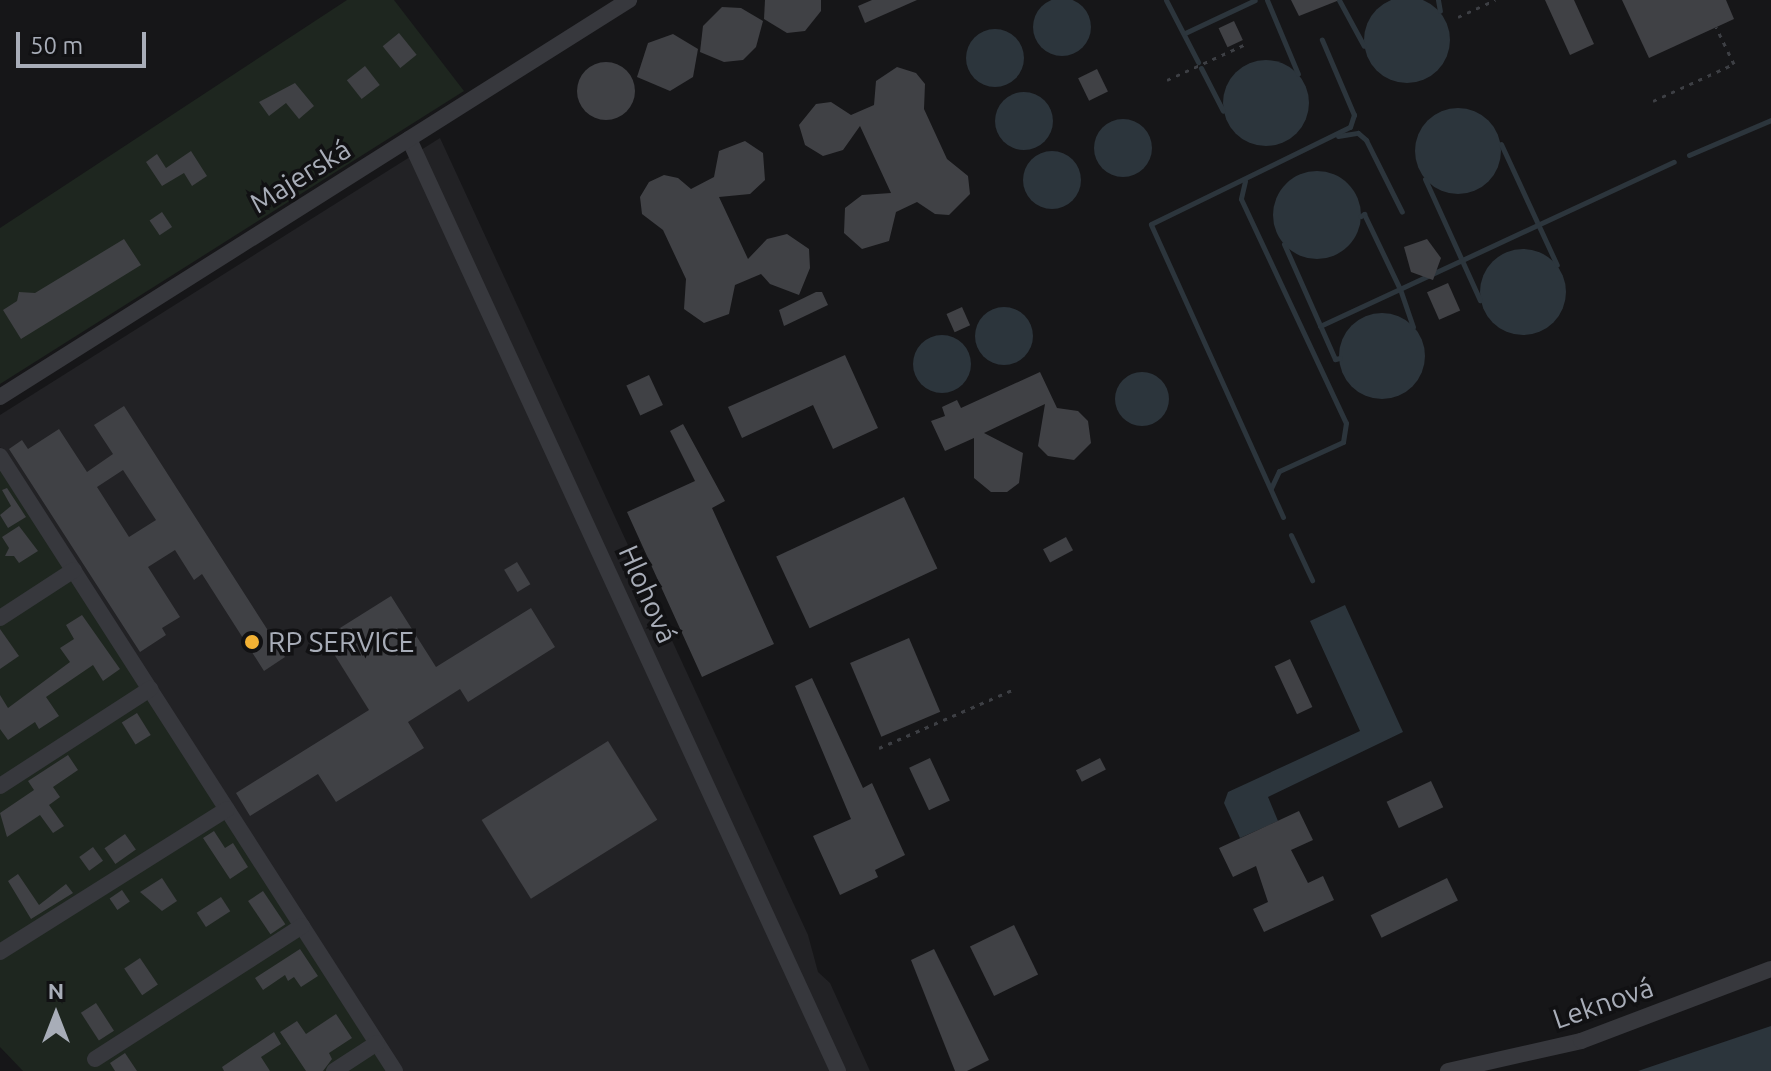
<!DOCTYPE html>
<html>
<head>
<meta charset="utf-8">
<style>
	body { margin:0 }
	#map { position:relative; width:1771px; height:1071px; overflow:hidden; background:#161618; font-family:Ubuntu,sans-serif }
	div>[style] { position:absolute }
	.built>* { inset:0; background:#222225 }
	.green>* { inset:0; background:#1e261f }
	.water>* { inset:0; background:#2c353c }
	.round { border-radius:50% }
	.stream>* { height:5px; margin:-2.5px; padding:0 2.5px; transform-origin:2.5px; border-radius:2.5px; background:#2c353c }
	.building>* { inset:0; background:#404145; transform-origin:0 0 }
	.path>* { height:3px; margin-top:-1.5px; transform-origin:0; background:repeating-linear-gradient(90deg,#3d3f44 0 4px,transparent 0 10px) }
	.street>* { height:16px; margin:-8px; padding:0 8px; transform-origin:8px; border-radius:8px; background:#37383d }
	.dots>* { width:22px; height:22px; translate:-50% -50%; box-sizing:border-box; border:4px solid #111113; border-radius:50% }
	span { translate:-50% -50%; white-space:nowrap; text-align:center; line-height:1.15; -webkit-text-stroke:7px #111113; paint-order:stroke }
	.street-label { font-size:28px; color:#a8adb8 }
	.poi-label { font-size:28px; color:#a8adb8 }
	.left { translate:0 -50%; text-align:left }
	.north { position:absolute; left:16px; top:975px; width:80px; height:80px; -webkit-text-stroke:6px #111113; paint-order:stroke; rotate:0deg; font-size:22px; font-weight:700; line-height:32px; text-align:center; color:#a8adb8 }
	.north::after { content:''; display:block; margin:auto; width:28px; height:36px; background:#a8adb8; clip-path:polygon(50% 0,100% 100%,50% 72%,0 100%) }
	.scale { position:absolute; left:16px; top:32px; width:130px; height:36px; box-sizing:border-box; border:4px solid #a8adb8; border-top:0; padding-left:10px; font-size:24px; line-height:28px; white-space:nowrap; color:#a8adb8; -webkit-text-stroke:6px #111113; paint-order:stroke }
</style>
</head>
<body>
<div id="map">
	<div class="built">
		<i style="clip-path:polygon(440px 138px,808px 935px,818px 972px,830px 983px,870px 1071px,400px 1071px,0 447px,0 415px)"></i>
	</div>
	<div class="green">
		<i style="clip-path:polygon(347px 0,394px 0,464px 91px,0 384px,0 228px)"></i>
		<i style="clip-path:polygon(0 468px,386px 1071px,23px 1071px,0 1047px)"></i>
	</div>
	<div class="water">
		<i class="round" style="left:1364px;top:-3px;width:86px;height:86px"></i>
		<i class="round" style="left:1033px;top:-2px;width:58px;height:58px"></i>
		<i class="round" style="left:966px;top:29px;width:58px;height:58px"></i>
		<i class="round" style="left:1223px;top:60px;width:86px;height:86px"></i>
		<i class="round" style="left:995px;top:92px;width:58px;height:58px"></i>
		<i class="round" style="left:1415px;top:108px;width:86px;height:86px"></i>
		<i class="round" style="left:1094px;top:119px;width:58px;height:58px"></i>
		<i class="round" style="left:1023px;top:151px;width:58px;height:58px"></i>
		<i class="round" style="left:1273px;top:171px;width:88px;height:88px"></i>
		<i class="round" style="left:1480px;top:249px;width:86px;height:86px"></i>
		<i class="round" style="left:975px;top:307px;width:58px;height:58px"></i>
		<i class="round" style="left:1339px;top:313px;width:86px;height:86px"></i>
		<i class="round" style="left:913px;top:335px;width:58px;height:58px"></i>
		<i class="round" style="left:1115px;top:372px;width:54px;height:54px"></i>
		<i style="clip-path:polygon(1345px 605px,1403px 732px,1268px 797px,1278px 821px,1240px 838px,1224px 803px,1228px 792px,1360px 731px,1310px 621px)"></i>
		<i style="clip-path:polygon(1771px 1026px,1771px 1071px,1638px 1071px)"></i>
	</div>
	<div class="stream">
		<i style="left:1166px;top:0;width:70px;rotate:62.7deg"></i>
		<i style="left:1267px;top:0;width:80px;rotate:67.3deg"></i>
		<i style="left:1339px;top:0;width:52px;rotate:61.5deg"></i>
		<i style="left:1438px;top:0;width:11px;rotate:80deg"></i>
		<i style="left:1185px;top:33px;width:77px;rotate:-25.2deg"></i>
		<i style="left:1201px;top:68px;width:48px;rotate:62.9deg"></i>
		<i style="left:1338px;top:136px;width:20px;rotate:-9deg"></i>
		<i style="left:1358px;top:133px;width:11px;rotate:41deg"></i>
		<i style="left:1366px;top:140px;width:80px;rotate:63.4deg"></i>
		<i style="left:1501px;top:144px;width:133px;rotate:65.2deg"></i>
		<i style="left:1689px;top:155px;width:89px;rotate:-23.1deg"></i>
		<i style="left:1425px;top:179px;width:133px;rotate:65.6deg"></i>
		<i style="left:1245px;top:181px;width:18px;rotate:103deg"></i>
		<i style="left:1241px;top:199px;width:247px;rotate:64.9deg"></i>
		<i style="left:1346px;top:423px;width:19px;rotate:99deg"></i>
		<i style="left:1343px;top:442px;width:70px;rotate:155.6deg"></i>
		<i style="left:1279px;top:471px;width:19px;rotate:115deg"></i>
		<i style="left:1361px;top:216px;width:4px;rotate:-34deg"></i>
		<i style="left:1364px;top:214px;width:83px;rotate:64.4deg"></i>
		<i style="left:1400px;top:289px;width:40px;rotate:71.1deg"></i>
		<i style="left:1284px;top:244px;width:126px;rotate:66.1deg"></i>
		<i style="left:1335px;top:359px;width:5px;rotate:-11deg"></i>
		<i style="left:1320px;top:326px;width:390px;rotate:-24.9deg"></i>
		<i style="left:1283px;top:517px;width:321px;rotate:-114.3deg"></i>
		<i style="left:1151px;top:224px;width:221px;rotate:-26deg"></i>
		<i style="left:1350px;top:127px;width:13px;rotate:-72deg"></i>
		<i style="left:1354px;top:115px;width:82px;rotate:-113.1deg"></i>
		<i style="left:1291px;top:535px;width:50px;rotate:65deg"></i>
	</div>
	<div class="building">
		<i style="clip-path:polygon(765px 0,821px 0,821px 11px,805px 31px,787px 33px,764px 19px)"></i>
		<i style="clip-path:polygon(872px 0,917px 0,865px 23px,858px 6px)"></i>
		<i style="clip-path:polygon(1291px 0,1337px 0,1337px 1px,1299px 16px)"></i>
		<i style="clip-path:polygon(1545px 0,1574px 0,1594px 44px,1570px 55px)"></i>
		<i style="clip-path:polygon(1622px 0,1726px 0,1734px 19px,1649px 58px)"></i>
		<i style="clip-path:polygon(722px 7px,741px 8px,763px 21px,756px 47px,743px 60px,724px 62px,700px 52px,703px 26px)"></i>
		<i style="left:1234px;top:21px;width:21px;height:17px;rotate:65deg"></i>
		<i style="left:399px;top:33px;width:28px;height:21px;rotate:51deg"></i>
		<i style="clip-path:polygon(673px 34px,698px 49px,693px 77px,670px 91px,637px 77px,648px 43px)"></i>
		<i class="round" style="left:577px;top:62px;width:58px;height:58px"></i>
		<i style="left:365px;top:66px;width:24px;height:23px;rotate:52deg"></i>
		<i style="clip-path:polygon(897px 67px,916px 73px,925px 84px,924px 109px,947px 159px,968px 176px,970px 194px,949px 215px,935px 214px,917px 202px,896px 212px,889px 241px,862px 249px,844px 233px,845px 208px,862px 195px,891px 193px,860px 126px,843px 150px,823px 156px,805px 145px,799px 125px,816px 104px,831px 102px,851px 115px,874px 105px,876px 81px)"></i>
		<i style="left:1097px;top:69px;width:25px;height:21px;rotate:64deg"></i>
		<i style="clip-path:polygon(295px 83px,314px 106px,299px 119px,286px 103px,269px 116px,259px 102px)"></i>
		<i style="clip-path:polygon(745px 141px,763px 153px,765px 180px,750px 194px,719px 197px,748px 259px,767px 239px,787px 234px,809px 249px,810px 268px,799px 295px,770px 284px,761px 274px,735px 285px,729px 314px,704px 323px,684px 309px,686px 279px,663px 230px,642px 214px,640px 197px,649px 182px,664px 175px,678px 178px,691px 189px,714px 177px,719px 151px)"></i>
		<i style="clip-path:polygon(191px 151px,207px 176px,192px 186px,184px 173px,162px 186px,146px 162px,157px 154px,166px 168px)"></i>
		<i style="left:162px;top:212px;width:18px;height:15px;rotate:56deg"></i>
		<i style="clip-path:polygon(124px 239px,141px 265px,21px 339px,3px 310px,17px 301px,19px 292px,35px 293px)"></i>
		<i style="clip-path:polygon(1427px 239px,1441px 258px,1433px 280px,1411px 272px,1404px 247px)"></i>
		<i style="left:1448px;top:283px;width:30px;height:23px;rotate:66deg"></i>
		<i style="clip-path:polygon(816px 292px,822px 292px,828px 305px,784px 326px,779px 310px)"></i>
		<i style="left:962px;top:307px;width:20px;height:17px;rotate:66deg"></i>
		<i style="clip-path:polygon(845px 355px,878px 428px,833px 449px,813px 405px,742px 438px,728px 407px)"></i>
		<i style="clip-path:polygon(1040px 372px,1057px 408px,1078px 411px,1088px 421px,1091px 443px,1074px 460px,1048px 456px,1038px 446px,1045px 404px,984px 433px,1023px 453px,1019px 483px,1007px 492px,991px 492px,974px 478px,974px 438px,945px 451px,931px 421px,945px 416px,942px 407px,957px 400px,961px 408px)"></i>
		<i style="left:649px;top:375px;width:33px;height:25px;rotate:65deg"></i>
		<i style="clip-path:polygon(evenodd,124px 406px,285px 657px,264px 671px,202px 574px,194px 580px,175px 550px,148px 567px,180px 617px,162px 628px,166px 635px,140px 652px,9px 449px,22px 440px,28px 449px,59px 429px,87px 472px,113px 454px,94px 425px,124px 406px,123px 470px,156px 520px,129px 537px,97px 487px,123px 470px)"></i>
		<i style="clip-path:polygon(683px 424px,725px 501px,712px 508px,774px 644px,702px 677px,627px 512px,695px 481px,670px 431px)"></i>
		<i style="clip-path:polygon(7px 488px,26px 517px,8px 528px,0 515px,11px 506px,2px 490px)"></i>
		<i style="left:904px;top:497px;width:79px;height:141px;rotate:65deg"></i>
		<i style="clip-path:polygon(19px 526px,38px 551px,19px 563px,14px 556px,5px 556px,9px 548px,2px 537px)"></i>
		<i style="left:1066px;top:537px;width:15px;height:26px;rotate:62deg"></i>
		<i style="left:517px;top:562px;width:26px;height:15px;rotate:59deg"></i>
		<i style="clip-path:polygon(391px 596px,436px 667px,531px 608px,555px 647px,468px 702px,460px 689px,408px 722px,424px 748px,336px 802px,318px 774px,250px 816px,236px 793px,369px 710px,324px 638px)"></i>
		<i style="clip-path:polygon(82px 615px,120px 669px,103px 681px,93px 665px,46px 697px,59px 716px,39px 729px,35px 722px,8px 740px,0 729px,0 695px,8px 708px,70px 662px,60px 648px,74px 639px,66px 625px)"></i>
		<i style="clip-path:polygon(0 629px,19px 656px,0 669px)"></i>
		<i style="left:909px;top:638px;width:80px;height:64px;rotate:67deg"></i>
		<i style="left:1290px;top:659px;width:53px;height:17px;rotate:65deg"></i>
		<i style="clip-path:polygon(812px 678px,863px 788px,872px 783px,905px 855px,875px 870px,878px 877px,840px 895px,813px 836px,851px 819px,795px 686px)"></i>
		<i style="left:137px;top:713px;width:26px;height:18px;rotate:58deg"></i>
		<i style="left:608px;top:741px;width:93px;height:149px;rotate:58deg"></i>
		<i style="clip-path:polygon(68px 755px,78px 770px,53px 787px,60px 797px,49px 805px,64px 826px,53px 833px,40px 815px,7px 837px,0 813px,34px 790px,28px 781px)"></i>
		<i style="left:930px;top:758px;width:47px;height:23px;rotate:65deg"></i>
		<i style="left:1100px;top:758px;width:13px;height:27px;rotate:63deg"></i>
		<i style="left:1431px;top:781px;width:29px;height:49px;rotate:65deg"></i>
		<i style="clip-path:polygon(1299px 811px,1313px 840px,1291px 850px,1308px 883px,1323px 876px,1334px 900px,1264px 932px,1253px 909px,1268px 902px,1256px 866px,1233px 877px,1219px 848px)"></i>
		<i style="clip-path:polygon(214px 831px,225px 848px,233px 843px,248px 867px,230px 879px,203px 838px)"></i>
		<i style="left:125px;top:834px;width:19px;height:25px;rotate:55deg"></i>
		<i style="left:93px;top:847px;width:17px;height:17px;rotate:54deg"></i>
		<i style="clip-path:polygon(18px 874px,39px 905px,66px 884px,73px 893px,31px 919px,8px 881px)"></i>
		<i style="clip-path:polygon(162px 878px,177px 901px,162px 911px,140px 892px)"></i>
		<i style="left:1447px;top:878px;width:25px;height:85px;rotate:64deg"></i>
		<i style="left:122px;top:890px;width:14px;height:15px;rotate:56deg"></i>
		<i style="left:263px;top:891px;width:40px;height:18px;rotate:56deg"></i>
		<i style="left:221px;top:897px;width:17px;height:29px;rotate:57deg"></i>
		<i style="left:1014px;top:925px;width:55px;height:49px;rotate:64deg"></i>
		<i style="clip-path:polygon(300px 949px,318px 976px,301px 987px,294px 977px,288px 981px,285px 975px,263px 990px,255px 978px)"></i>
		<i style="clip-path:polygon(934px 949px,989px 1060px,967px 1071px,955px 1071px,911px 960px)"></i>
		<i style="left:140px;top:958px;width:32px;height:19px;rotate:56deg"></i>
		<i style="left:96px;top:1003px;width:33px;height:18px;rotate:57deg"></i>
		<i style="clip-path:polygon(336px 1014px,352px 1038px,329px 1053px,332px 1059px,323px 1071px,306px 1071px,280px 1032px,297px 1021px,306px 1034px)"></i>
		<i style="clip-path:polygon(274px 1032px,281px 1044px,261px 1057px,270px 1071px,224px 1071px,222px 1067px)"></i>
		<i style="clip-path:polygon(125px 1053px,137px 1071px,115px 1071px,110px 1063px)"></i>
	</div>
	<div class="path">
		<i style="left:1458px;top:17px;width:41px;rotate:-24.7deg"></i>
		<i style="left:1167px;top:80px;width:87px;rotate:-24.5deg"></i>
		<i style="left:1653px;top:101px;width:89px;rotate:-24.6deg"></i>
		<i style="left:1734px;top:64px;width:41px;rotate:-115.9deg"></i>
		<i style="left:879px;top:748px;width:148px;rotate:-23.5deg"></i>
	</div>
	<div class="street">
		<i style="left:409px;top:139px;width:1026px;rotate:65.28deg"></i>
		<i style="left:0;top:397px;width:744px;rotate:-32.26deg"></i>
		<i style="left:0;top:456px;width:731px;rotate:57.29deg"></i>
		<i style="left:0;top:618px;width:88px;rotate:-33deg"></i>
		<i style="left:0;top:786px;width:179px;rotate:-32.9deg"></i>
		<i style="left:0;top:952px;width:268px;rotate:-32.2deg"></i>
		<i style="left:95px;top:1059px;width:246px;rotate:-32.7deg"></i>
		<i style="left:334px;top:1071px;width:51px;rotate:-33.1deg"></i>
		<i style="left:1448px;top:1071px;width:136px;rotate:-12.7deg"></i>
		<i style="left:1581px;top:1041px;width:203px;rotate:-20.8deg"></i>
	</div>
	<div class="dots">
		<i style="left:252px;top:642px;background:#f2b134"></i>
	</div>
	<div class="street-label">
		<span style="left:300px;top:176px;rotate:-32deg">Majerská</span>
		<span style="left:648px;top:594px;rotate:66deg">Hlohová</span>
		<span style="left:1603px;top:1003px;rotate:-19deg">Leknová</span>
	</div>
	<div class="poi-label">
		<span class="left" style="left:268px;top:642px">RP SERVICE</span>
	</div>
	<div class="north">N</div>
	<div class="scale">50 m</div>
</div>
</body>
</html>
